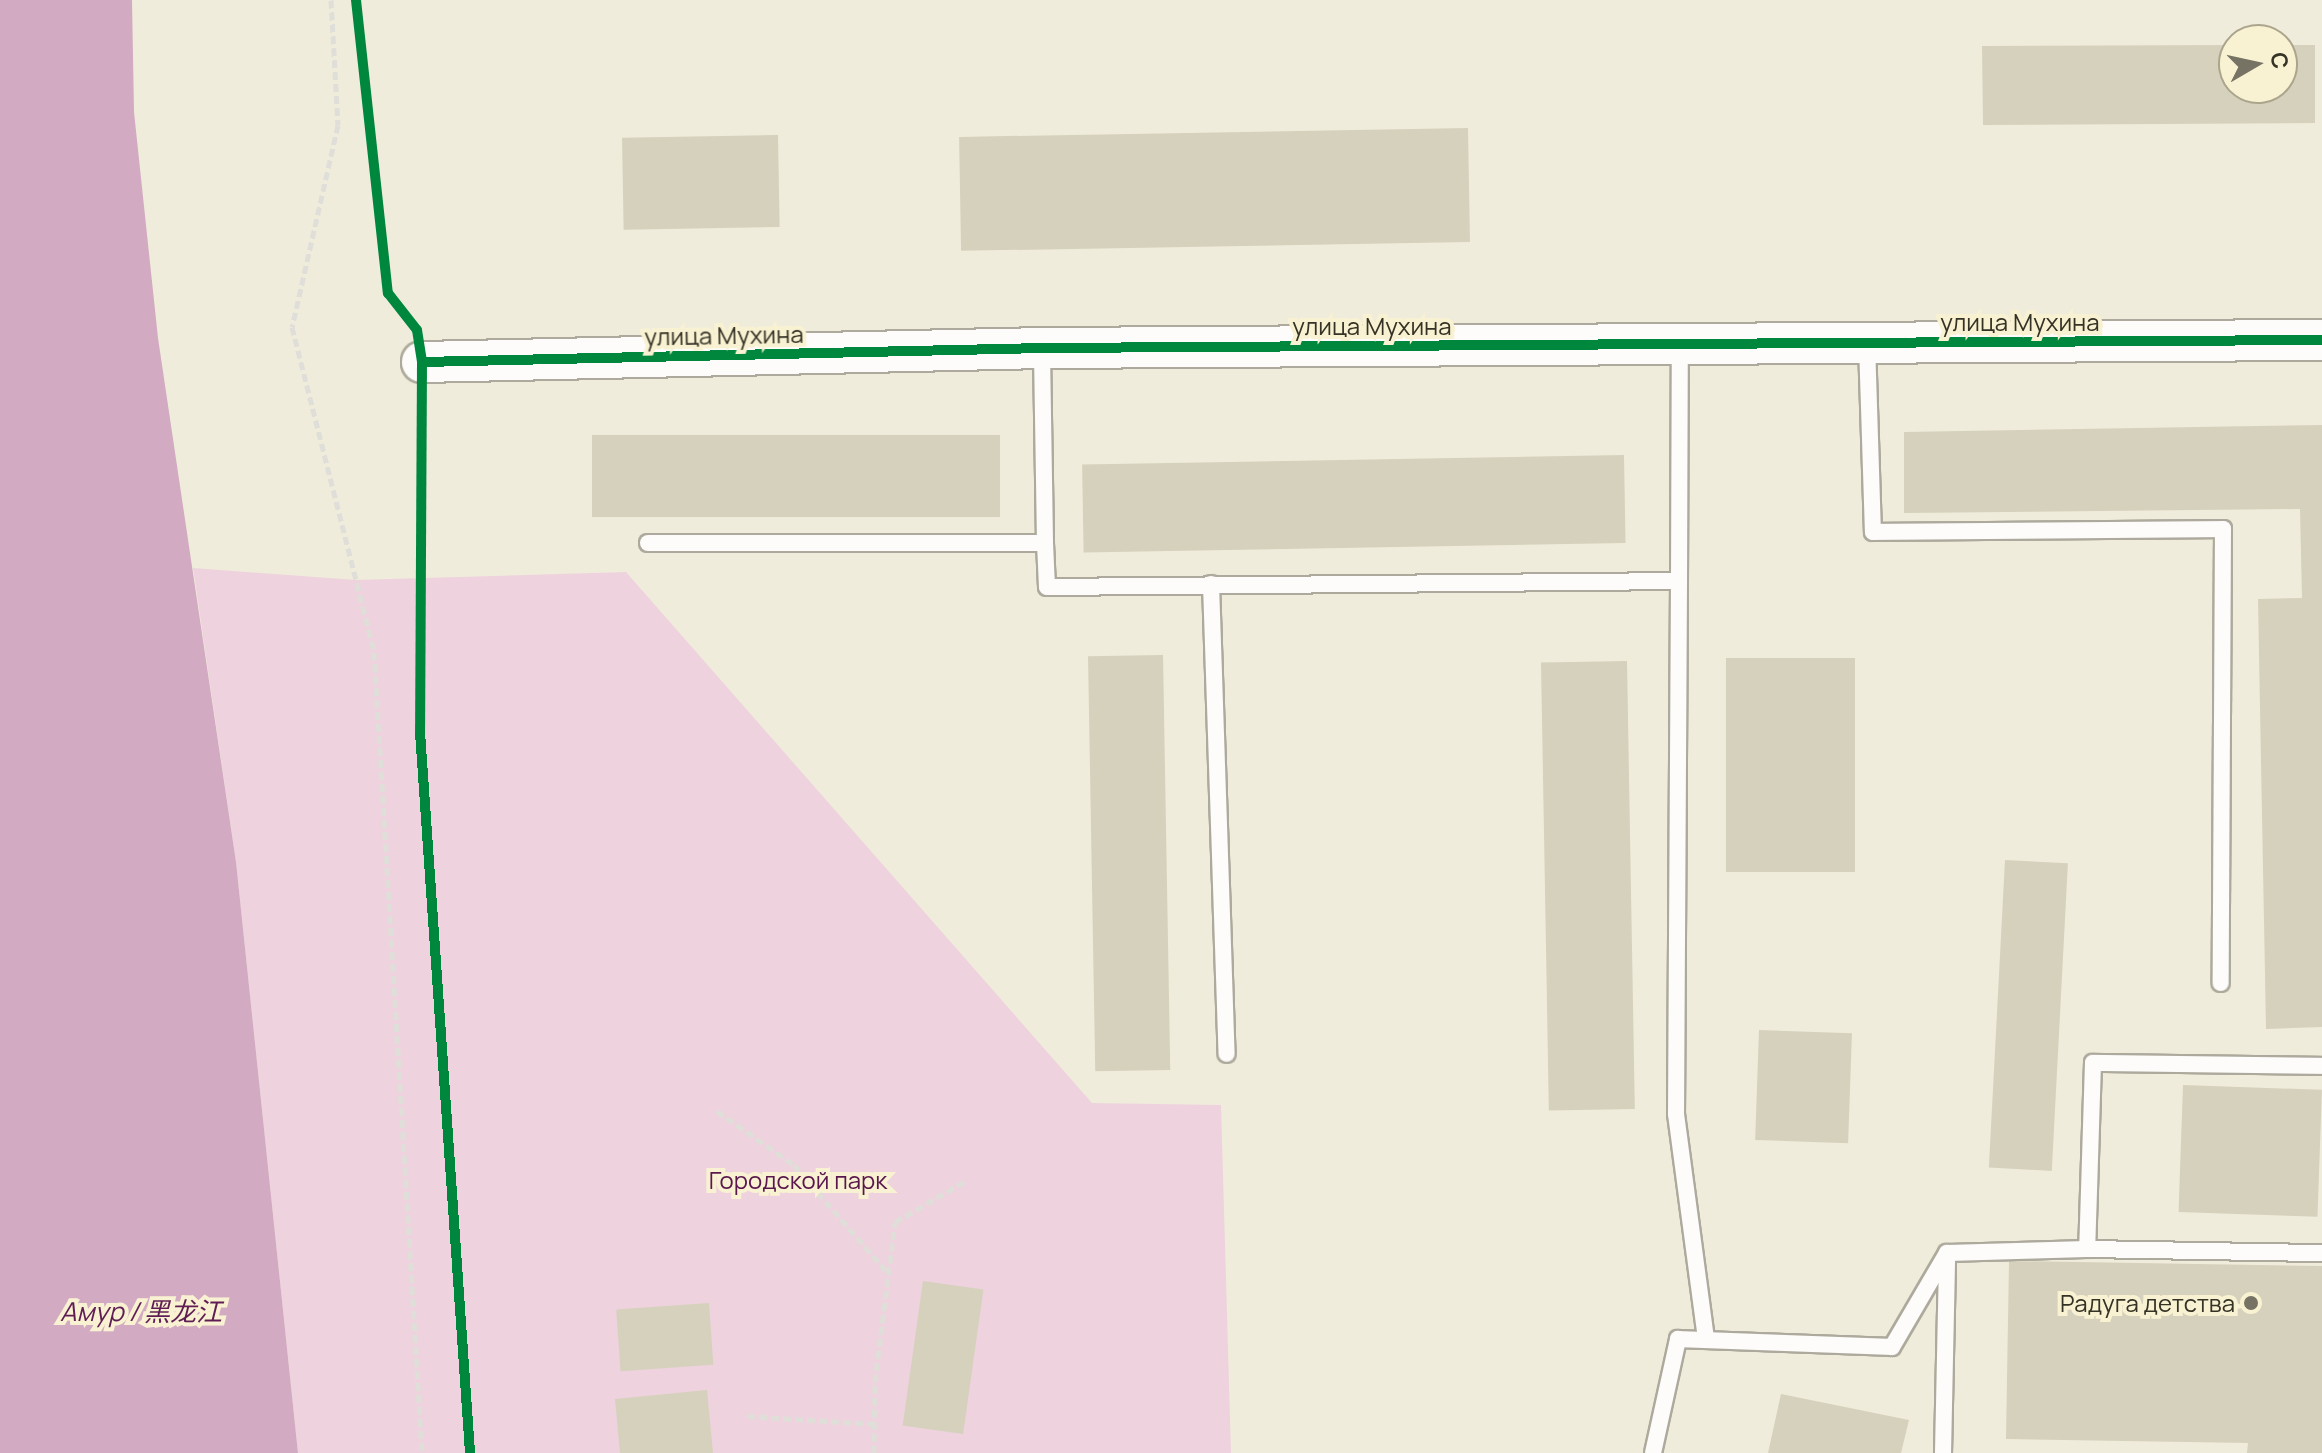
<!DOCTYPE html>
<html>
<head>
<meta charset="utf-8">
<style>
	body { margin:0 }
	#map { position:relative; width:2322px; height:1453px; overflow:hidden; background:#f0ecdb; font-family:Manrope,"Noto Sans SC",sans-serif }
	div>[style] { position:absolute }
	.green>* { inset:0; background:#eed2de }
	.water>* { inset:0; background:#d2aac2 }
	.building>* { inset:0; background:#d6d1bc; transform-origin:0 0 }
	.path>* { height:5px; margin-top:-2.5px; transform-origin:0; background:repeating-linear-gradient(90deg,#dfded8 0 8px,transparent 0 12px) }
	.roads { filter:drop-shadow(2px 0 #adaa9d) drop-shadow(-2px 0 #adaa9d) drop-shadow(0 2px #adaa9d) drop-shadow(0 -2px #adaa9d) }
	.service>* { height:16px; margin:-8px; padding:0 8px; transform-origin:8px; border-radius:8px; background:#fdfcfa }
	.tertiary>* { height:40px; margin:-20px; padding:0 20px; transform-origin:20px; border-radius:20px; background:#fdfcfa }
	.cycleway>* { height:10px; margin:-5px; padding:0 5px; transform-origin:5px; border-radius:5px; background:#00873e }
	.dots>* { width:22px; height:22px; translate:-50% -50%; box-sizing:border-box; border:4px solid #f9f2d2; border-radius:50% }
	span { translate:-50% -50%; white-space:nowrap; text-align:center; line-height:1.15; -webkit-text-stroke:8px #f9f2d2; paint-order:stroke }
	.street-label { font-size:24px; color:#353226 }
	.park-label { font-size:24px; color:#59174e }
	.poi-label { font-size:24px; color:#353226 }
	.right { translate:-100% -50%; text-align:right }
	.water-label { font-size:26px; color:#5f1d54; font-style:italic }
	.north { position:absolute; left:2218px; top:24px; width:80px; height:80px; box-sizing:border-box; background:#f9f2d2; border:2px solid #aba58d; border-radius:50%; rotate:81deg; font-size:22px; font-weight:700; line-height:32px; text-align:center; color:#353226 }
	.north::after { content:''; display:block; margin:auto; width:28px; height:36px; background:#767365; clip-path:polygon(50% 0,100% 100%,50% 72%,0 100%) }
</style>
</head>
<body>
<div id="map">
	<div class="green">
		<i style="clip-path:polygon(193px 568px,356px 580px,626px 572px,1092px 1103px,1221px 1105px,1231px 1453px,298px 1453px,236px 862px)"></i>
	</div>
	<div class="water">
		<i style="clip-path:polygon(0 0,132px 0,134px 112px,158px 338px,236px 862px,298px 1453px,0 1453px)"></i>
	</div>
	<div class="building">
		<i style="clip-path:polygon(2234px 45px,2234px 88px,2282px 88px,2282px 45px,2315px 45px,2315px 123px,1983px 125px,1982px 46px)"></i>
		<i style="left:1468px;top:128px;width:114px;height:509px;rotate:89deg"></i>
		<i style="left:778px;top:135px;width:92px;height:156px;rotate:89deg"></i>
		<i style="clip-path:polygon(2322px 425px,2322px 1027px,2266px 1029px,2258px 599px,2302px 598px,2300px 509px,1904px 513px,1904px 432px)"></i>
		<i style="left:592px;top:435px;width:408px;height:82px"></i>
		<i style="left:1624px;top:455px;width:88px;height:542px;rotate:89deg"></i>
		<i style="left:1163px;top:655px;width:415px;height:75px;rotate:89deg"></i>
		<i style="left:1726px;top:658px;width:129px;height:214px"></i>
		<i style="left:1627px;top:661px;width:448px;height:86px;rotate:89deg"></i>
		<i style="left:2005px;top:860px;width:63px;height:308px;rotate:3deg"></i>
		<i style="left:1759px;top:1030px;width:93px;height:110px;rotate:2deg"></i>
		<i style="left:2183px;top:1085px;width:139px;height:127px;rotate:2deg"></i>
		<i style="clip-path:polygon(2009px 1261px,2322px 1266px,2322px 1453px,2247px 1453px,2248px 1443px,2006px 1439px)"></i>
		<i style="left:923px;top:1281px;width:61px;height:146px;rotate:8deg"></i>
		<i style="left:709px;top:1303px;width:62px;height:93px;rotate:86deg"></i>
		<i style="clip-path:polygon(707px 1390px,713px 1453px,620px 1453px,615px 1399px)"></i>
		<i style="clip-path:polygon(1781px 1394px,1909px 1420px,1901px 1453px,1768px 1453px)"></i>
	</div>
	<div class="path">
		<i style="left:331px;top:0;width:125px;rotate:86.8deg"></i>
		<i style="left:338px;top:125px;width:207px;rotate:102.8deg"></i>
		<i style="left:292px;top:327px;width:335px;rotate:75.8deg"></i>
		<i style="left:374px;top:652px;width:802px;rotate:86.57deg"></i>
		<i style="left:717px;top:1111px;width:94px;rotate:35deg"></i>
		<i style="left:794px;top:1165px;width:143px;rotate:49deg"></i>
		<i style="left:747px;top:1416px;width:127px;rotate:3.6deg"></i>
		<i style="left:874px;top:1453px;width:71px;rotate:-89.2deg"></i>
		<i style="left:875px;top:1382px;width:161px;rotate:-82.9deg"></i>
		<i style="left:895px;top:1222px;width:80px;rotate:-30.1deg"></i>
	</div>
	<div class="roads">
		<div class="service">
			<i style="left:1867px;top:343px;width:189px;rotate:88.2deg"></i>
			<i style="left:1873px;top:532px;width:350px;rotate:-0.5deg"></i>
			<i style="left:2223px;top:529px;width:454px;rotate:90.3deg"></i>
			<i style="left:648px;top:543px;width:397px"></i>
			<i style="left:1045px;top:543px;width:194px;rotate:-90.9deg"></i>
			<i style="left:1045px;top:543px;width:44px;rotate:87.4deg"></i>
			<i style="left:1047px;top:587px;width:632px;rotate:-0.54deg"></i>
			<i style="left:1679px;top:581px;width:237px;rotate:-89.8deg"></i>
			<i style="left:1679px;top:581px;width:533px;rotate:90.32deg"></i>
			<i style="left:1676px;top:1114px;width:228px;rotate:82.4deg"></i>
			<i style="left:1211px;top:584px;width:470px;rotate:88.1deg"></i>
			<i style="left:2322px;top:1066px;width:229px;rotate:-179.2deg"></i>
			<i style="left:2093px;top:1063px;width:186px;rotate:91.8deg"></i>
			<i style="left:2087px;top:1249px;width:235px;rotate:1deg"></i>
			<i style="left:1653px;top:1453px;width:117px;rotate:-77.6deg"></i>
			<i style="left:1678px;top:1339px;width:214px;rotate:2.1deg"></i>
			<i style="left:1892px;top:1347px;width:109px;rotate:-59.7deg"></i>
			<i style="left:1947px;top:1253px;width:140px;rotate:-1.6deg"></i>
			<i style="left:1943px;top:1453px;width:199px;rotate:-88.8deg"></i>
		</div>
		<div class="tertiary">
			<i style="left:422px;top:362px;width:620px;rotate:-1.29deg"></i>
			<i style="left:1042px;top:348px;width:1280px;rotate:-0.36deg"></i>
		</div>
	</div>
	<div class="cycleway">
		<i style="left:356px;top:0;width:295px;rotate:83.8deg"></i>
		<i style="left:388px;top:293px;width:47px;rotate:51.9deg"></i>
		<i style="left:417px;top:330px;width:32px;rotate:81deg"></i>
		<i style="left:422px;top:362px;width:370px;rotate:90.3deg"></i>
		<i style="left:420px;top:732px;width:723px;rotate:86.03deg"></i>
		<i style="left:422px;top:362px;width:620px;rotate:-1.29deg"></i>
		<i style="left:1042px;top:348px;width:1280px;rotate:-0.36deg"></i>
	</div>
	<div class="dots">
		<i style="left:2251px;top:1303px;background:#767365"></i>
	</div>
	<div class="street-label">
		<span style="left:2020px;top:322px">улица Мухина</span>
		<span style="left:1372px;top:326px">улица Мухина</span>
		<span style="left:724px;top:335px;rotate:-1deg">улица Мухина</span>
	</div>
	<div class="park-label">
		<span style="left:798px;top:1180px">Городской парк</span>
	</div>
	<div class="poi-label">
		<span class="right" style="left:2235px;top:1303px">Радуга детства</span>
	</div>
	<div class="water-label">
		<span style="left:141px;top:1312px">Амур / 黑龙江</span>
	</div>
	<div class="north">С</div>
</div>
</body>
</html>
